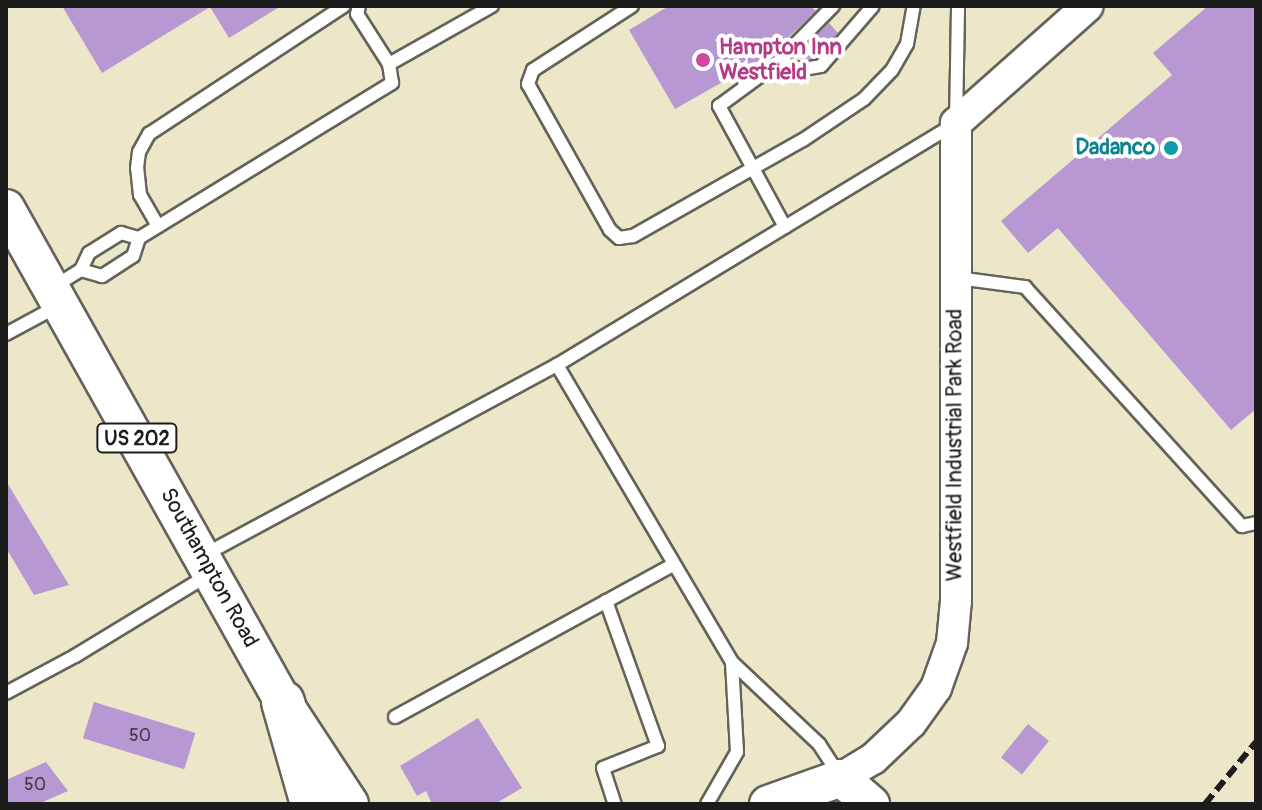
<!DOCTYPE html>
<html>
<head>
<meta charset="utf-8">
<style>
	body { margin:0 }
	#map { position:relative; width:1262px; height:810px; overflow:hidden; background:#ede7ca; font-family:Pangolin,sans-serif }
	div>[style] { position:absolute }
	.building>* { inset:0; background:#b798d3; transform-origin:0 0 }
	.roads { filter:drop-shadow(2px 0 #656359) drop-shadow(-2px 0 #656359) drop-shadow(0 2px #656359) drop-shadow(0 -2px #656359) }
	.service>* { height:12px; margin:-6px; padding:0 6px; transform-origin:6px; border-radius:6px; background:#fff }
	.tertiary>* { height:30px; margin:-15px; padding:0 15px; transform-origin:15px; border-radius:15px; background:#fff }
	.primary>* { height:36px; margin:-18px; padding:0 18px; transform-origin:18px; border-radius:18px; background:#fff }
	.motorway>* { height:42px; margin:-21px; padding:0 21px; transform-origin:21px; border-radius:21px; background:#fff }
	.rail>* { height:6px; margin-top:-3px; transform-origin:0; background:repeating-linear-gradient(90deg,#1c1c1c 0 12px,transparent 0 18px) }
	.dots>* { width:22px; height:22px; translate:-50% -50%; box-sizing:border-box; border:4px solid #fff; border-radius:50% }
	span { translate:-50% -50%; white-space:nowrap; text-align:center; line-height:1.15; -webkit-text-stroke:8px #fff; paint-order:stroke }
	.number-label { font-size:18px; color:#433b4a }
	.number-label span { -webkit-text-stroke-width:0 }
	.shield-label span { padding:2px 6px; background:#fff; border:2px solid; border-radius:6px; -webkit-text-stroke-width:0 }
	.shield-label { font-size:20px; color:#1c1c1c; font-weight:700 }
	.hotel-label { font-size:22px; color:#b23c85; font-weight:700 }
	.left { translate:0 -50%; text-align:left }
	.culture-label { font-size:22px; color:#0d838f; font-weight:700 }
	.right { translate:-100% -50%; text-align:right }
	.street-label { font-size:22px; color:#1c1c1c }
	.frame { position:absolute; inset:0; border:8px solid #1c1c1c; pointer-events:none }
</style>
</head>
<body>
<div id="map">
	<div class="building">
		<i style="clip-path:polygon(62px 6px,281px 6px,229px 38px,210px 7px,102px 73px)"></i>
		<i style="clip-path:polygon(669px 6px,810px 6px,816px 11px,770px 55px,675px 109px,629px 30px)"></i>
		<i style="clip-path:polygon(1208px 6px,1256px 6px,1256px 409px,1231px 430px,1058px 228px,1028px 253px,1001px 221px,1172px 75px,1153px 53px)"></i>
		<i style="clip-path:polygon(829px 23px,838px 33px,816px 58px,804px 60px,798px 54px)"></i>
		<i style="clip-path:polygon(6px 481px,69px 585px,34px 595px,6px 548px)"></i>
		<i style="left:94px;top:702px;width:106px;height:38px;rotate:17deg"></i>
		<i style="clip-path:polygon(478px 718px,522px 788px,495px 804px,432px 804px,426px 791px,417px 796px,400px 766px)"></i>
		<i style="left:1028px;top:724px;width:27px;height:43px;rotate:39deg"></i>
		<i style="clip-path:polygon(46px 762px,68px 791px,38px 804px,6px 804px,6px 780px)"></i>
	</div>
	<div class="roads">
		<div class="service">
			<i style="left:632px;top:6px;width:118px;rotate:147.1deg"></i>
			<i style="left:533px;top:70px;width:15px;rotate:110deg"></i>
			<i style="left:528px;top:84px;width:167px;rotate:60.7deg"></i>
			<i style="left:610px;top:230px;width:12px;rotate:42deg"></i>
			<i style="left:619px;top:238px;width:14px;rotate:-8deg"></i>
			<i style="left:633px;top:236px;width:195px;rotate:-29.5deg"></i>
			<i style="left:803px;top:140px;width:73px;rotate:-33.9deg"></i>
			<i style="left:864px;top:99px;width:40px;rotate:-46deg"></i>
			<i style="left:892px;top:70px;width:30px;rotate:-60deg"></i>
			<i style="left:907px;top:44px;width:39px;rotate:-80deg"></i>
			<i style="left:389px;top:64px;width:118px;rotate:-29.4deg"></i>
			<i style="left:775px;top:65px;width:28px;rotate:8deg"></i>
			<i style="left:803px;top:69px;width:18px;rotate:-9deg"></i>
			<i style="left:821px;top:66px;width:79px;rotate:-49.1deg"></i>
			<i style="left:158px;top:226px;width:36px;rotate:-120deg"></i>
			<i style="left:140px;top:195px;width:27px;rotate:-96deg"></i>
			<i style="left:137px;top:168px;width:16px;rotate:-83deg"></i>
			<i style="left:139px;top:152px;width:21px;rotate:-61deg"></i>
			<i style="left:149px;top:134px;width:233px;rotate:-33.3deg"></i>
			<i style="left:785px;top:227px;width:138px;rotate:-118.6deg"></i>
			<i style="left:719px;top:106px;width:69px;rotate:-36.2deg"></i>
			<i style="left:775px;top:65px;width:83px;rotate:-45.5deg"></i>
			<i style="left:139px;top:238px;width:297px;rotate:-31.5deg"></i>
			<i style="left:392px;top:83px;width:19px;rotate:-99deg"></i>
			<i style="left:389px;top:64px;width:59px;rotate:-122.6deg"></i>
			<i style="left:357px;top:14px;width:8px;rotate:-76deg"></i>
			<i style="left:958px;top:278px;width:68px;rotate:7.7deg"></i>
			<i style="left:1025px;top:287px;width:323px;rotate:47.8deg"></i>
			<i style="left:1242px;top:526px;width:14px;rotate:-12deg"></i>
			<i style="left:55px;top:286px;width:31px;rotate:-32deg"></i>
			<i style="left:81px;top:270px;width:19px;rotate:-65deg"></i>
			<i style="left:89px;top:253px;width:38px;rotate:-32deg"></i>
			<i style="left:121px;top:233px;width:19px;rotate:16deg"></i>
			<i style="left:139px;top:238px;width:19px;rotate:108deg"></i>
			<i style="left:133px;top:256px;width:37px;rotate:147deg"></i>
			<i style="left:102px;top:276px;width:22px;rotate:-164deg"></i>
			<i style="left:6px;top:334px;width:57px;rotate:-28.4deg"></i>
			<i style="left:557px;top:365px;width:345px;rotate:59.5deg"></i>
			<i style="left:732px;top:662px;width:120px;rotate:43.3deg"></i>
			<i style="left:819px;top:744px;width:37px;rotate:57deg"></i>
			<i style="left:204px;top:555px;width:401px;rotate:-28.3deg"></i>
			<i style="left:557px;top:365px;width:467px;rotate:-31.2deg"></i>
			<i style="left:956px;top:123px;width:117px;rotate:-89deg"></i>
			<i style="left:606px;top:601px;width:154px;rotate:70.3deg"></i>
			<i style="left:658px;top:746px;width:59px;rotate:158.2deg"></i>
			<i style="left:603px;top:768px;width:38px;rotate:72deg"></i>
			<i style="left:6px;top:693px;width:78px;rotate:-28.2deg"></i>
			<i style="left:75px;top:656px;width:158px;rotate:-31.3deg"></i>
			<i style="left:395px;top:717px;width:317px;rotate:-28.7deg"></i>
			<i style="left:707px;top:804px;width:60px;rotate:-60deg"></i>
			<i style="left:737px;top:752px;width:90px;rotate:-93.2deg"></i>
		</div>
		<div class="tertiary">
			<i style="left:841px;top:778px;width:37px;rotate:-31deg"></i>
			<i style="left:873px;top:759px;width:52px;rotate:-43.5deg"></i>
			<i style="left:911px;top:723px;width:43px;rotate:-54.5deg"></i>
			<i style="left:936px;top:688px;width:48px;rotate:-70.4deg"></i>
			<i style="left:952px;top:643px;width:42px;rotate:-84.6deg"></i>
			<i style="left:956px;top:601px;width:478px;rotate:-90deg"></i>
			<i style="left:956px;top:123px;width:176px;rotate:-41.6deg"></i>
		</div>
		<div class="primary">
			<i style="left:6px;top:208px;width:566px;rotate:60.72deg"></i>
			<i style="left:283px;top:702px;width:122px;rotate:56.7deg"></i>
			<i style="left:768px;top:804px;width:77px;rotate:-19.6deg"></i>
			<i style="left:841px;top:778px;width:40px;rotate:41deg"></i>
		</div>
		<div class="motorway">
			<i style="left:283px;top:702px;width:106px;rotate:74.1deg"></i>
		</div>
	</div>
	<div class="rail">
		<i style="left:1205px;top:804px;width:80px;rotate:-50.6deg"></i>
	</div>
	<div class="dots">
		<i style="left:703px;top:60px;background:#d1479c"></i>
		<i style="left:1171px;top:148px;background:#0f9aa8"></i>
	</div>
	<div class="number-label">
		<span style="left:140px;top:736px">50</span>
		<span style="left:35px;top:785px">50</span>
	</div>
	<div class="shield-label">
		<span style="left:137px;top:438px">US 202</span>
	</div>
	<div class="hotel-label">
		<span class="left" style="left:719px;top:60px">Hampton Inn<br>Westfield</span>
	</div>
	<div class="culture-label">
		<span class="right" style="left:1155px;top:148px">Dadanco</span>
	</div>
	<div class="street-label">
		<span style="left:955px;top:445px;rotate:-90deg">Westfield Industrial Park Road</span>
		<span style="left:209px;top:568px;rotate:61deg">Southampton Road</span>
	</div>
	<div class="frame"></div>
</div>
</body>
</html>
